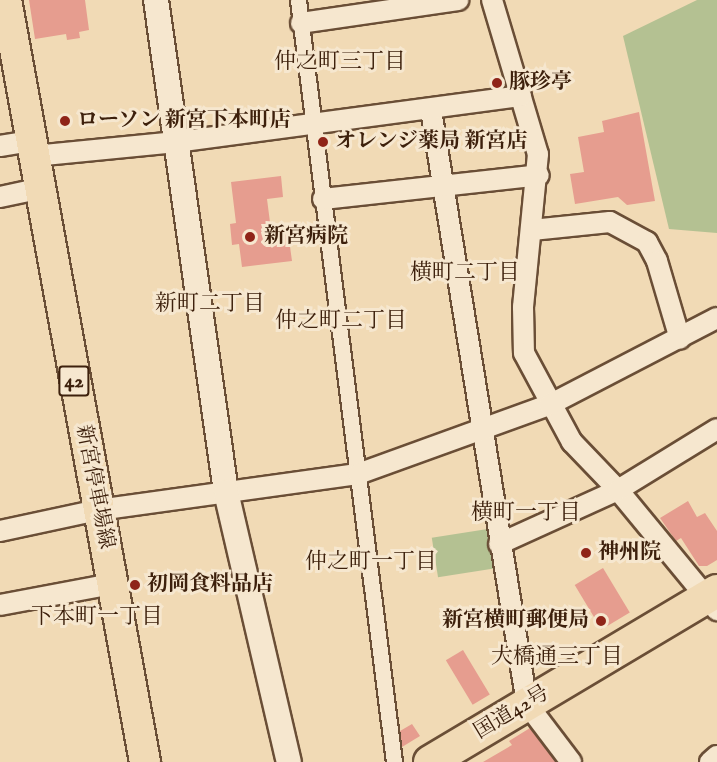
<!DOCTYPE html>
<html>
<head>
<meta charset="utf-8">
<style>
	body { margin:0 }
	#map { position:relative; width:717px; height:762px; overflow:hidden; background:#f1dab5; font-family:"IM FELL English","Noto Serif JP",serif }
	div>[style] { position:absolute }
	.green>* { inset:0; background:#b4c192; transform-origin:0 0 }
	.building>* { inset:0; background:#e69d8f; transform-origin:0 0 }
	.roads { filter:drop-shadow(2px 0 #6a4e36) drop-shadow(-2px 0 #6a4e36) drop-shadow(0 2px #6a4e36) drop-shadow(0 -2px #6a4e36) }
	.pedestrian>* { height:15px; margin:-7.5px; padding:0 7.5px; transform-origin:7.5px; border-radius:7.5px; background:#f6e7cf }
	.minor>* { height:20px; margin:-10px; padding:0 10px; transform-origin:10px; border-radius:10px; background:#f6e7cf }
	.tertiary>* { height:24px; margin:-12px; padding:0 12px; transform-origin:12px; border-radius:12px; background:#f6e7cf }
	.primary>* { height:30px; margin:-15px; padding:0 15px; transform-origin:15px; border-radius:15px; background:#f1dab5 }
	.trunk>* { height:32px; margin:-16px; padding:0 16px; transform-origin:16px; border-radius:16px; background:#f1dab5 }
	.dots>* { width:16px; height:16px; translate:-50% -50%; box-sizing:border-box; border:3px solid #f6e7cf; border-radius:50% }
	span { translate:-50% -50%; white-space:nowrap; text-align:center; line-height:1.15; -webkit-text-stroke:6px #f6e7cf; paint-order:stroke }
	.shield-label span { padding:2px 4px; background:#f6e7cf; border:2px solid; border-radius:4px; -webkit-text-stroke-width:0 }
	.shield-label { font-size:20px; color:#3d200c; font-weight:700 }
	.poi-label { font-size:21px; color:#3d200c; font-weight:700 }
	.left { translate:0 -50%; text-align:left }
	.right { translate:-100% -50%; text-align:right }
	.street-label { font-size:21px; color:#3d200c }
	.neighbourhood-label { font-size:22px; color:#3d200c }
</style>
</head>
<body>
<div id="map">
	<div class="green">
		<i style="clip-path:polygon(697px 0,717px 0,717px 233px,669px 229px,623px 36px)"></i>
		<i style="left:494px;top:528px;width:40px;height:63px;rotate:81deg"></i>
	</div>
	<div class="building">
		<i style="clip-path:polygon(29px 0,85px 0,89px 30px,79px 32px,80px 38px,67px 40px,66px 34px,35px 39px)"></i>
		<i style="clip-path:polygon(639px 112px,655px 201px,627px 205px,618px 197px,575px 204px,570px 174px,584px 172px,578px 137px,604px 132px,602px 121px)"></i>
		<i style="clip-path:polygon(281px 176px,283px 197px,267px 199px,271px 230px,288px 232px,292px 261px,242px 267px,239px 244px,232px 245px,230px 224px,236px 223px,231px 182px)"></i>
		<i style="clip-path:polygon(688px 501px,697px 517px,705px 513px,717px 531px,717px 560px,707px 566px,699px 566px,681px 538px,676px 541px,660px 518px)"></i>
		<i style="left:603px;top:568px;width:52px;height:33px;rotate:59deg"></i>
		<i style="left:463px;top:650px;width:52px;height:20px;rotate:59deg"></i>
		<i style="clip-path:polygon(412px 724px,420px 736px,402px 747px,400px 731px)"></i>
		<i style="clip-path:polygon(530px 728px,556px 762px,483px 762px,512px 745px,509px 741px)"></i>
	</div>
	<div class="roads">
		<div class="pedestrian">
			<i style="left:298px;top:0;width:768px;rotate:82.82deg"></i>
		</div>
		<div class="minor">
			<i style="left:492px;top:0;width:161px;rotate:73.4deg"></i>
			<i style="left:538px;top:154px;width:154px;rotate:95.6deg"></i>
			<i style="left:523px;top:307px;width:46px;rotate:88.8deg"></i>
			<i style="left:524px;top:353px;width:101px;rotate:61.7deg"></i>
			<i style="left:572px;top:442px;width:66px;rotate:46.2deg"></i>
			<i style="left:618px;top:490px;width:156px;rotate:50.5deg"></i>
			<i style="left:301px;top:23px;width:159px;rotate:-8.3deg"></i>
			<i style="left:431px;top:110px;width:602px;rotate:80.82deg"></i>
			<i style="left:527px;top:704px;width:73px;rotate:52.8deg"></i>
			<i style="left:0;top:146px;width:32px;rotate:-9deg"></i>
			<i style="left:34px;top:156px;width:143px;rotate:-5.6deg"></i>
			<i style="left:176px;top:142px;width:348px;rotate:-7.6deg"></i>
			<i style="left:0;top:197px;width:39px;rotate:-12deg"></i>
			<i style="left:323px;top:199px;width:217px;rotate:-6.3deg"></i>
			<i style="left:532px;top:230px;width:78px;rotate:-5.9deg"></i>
			<i style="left:610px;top:222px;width:42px;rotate:28.4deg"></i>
			<i style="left:647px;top:242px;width:21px;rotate:62deg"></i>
			<i style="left:657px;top:261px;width:81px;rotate:73.6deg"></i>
			<i style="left:0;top:531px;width:100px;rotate:-12.1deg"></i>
			<i style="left:98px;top:510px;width:262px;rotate:-7.9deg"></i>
			<i style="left:358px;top:474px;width:203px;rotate:-19.9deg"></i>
			<i style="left:549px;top:405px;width:189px;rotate:-27.4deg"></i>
			<i style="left:499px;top:544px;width:131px;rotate:-24.4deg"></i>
			<i style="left:618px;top:490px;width:116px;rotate:-31.6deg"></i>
			<i style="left:0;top:605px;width:114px;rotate:-10.6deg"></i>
			<i style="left:710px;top:762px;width:9px;rotate:-41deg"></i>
		</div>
		<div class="tertiary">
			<i style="left:156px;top:0;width:497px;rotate:81.9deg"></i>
			<i style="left:226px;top:492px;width:277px;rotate:76.9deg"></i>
		</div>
		<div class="primary">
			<i style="left:6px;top:0;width:775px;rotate:79.66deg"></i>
		</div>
		<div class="trunk">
			<i style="left:430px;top:762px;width:334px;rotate:-30.8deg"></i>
		</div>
	</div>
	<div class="dots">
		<i style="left:497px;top:83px;background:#8f2418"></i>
		<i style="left:65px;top:121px;background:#8f2418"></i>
		<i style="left:323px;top:142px;background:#8f2418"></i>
		<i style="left:250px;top:237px;background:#8f2418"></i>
		<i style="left:586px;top:553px;background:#8f2418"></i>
		<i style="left:135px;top:585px;background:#8f2418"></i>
		<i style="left:601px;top:621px;background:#8f2418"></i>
	</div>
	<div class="shield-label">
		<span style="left:74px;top:381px">42</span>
	</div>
	<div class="poi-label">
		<span class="left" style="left:509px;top:83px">豚珍亭</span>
		<span class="left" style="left:77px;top:121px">ローソン 新宮下本町店</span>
		<span class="left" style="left:335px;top:142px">オレンジ薬局 新宮店</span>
		<span class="left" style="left:264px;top:237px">新宮病院</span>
		<span class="left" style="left:598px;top:553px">神州院</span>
		<span class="left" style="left:147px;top:585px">初岡食料品店</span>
		<span class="right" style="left:589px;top:621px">新宮横町郵便局</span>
	</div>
	<div class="street-label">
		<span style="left:94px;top:487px;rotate:79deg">新宮停車場線</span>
		<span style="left:512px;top:713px;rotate:-31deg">国道42号</span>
	</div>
	<div class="neighbourhood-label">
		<span style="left:340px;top:63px">仲之町三丁目</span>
		<span style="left:465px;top:274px">横町二丁目</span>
		<span style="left:210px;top:305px">新町二丁目</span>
		<span style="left:341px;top:322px">仲之町二丁目</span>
		<span style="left:526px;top:514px">横町一丁目</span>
		<span style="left:371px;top:563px">仲之町一丁目</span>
		<span style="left:97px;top:618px">下本町一丁目</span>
		<span style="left:557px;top:658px">大橋通三丁目</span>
	</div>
</div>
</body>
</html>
